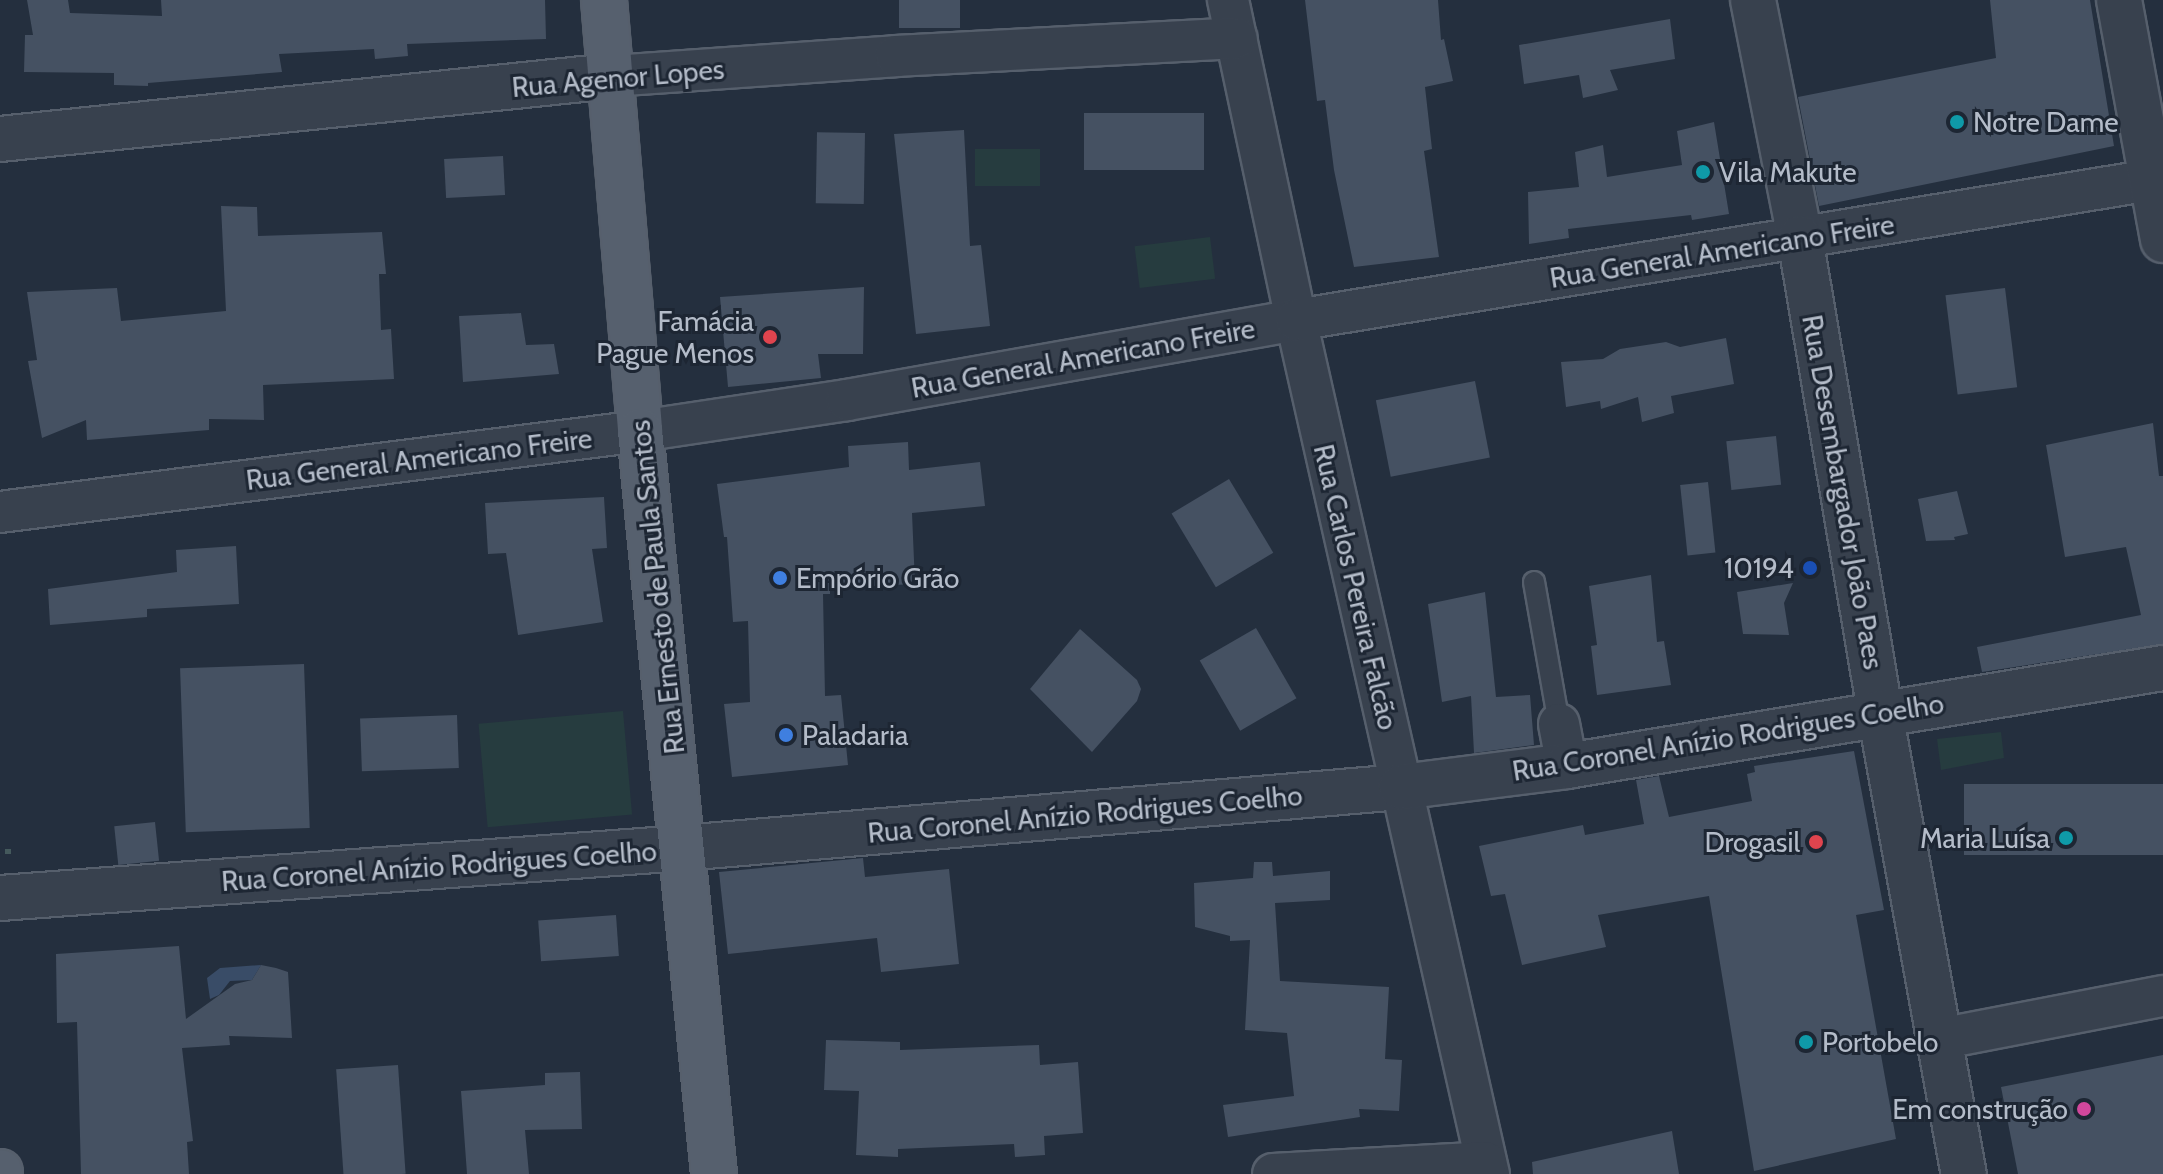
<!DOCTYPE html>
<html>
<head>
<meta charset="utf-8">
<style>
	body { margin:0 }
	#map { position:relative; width:2163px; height:1174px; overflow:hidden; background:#242f3e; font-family:Cabin,sans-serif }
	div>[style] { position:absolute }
	.green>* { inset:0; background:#263c3f; transform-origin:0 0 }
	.water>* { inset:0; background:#394c67 }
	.building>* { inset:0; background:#455162; transform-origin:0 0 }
	.path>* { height:5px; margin-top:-2.5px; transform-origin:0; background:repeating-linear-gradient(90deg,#44595c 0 6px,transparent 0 12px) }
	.roads { filter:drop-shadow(2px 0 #565f6c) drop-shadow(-2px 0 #565f6c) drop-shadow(0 2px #565f6c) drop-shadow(0 -2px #565f6c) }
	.service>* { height:20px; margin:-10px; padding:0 10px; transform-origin:10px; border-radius:10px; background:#38414e }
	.minor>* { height:40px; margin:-20px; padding:0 20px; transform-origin:20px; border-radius:20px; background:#38414e }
	.tertiary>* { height:44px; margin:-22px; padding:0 22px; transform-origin:22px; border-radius:22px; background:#38414e }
	.primary>* { height:44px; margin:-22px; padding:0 22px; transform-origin:22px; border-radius:22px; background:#56606e }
	.dots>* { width:22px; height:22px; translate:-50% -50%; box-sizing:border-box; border:4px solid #1d2633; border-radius:50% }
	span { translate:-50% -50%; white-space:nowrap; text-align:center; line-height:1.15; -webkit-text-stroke:6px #1d2633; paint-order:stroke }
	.street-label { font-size:28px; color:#b4bcc9 }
	.poi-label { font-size:28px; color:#b4bcc9 }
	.left { translate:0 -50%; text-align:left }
	.right { translate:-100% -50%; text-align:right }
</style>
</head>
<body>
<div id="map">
	<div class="green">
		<i style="left:1040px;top:149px;width:37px;height:65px;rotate:90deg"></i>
		<i style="left:1210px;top:237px;width:42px;height:76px;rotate:83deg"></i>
		<i style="left:623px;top:711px;width:104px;height:145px;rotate:85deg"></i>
		<i style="clip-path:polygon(2001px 732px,2004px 758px,1941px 770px,1937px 739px)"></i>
	</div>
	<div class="water">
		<i style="clip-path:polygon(261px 965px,252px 980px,230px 981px,219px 995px,210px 999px,207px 978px,220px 968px)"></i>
	</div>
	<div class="building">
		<i style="clip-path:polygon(27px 0,68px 0,70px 13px,162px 16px,161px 0,545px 0,546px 39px,407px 44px,408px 56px,375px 59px,374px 49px,279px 54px,282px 72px,148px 83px,148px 86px,114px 85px,114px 73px,24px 72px,25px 35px,33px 35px)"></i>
		<i style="left:899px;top:0;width:61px;height:28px"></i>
		<i style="clip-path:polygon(1305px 0,1438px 0,1441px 40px,1444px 39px,1453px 81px,1425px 87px,1432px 149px,1424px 151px,1439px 257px,1354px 267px,1334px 170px,1325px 100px,1317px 101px)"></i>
		<i style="clip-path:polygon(1990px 0,2090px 0,2114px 146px,1819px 206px,1798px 97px,1996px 58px)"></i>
		<i style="clip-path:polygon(1670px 19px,1675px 59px,1610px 70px,1618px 90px,1583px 98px,1579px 75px,1524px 84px,1519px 45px)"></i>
		<i style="left:1204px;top:113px;width:57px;height:120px;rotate:90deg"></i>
		<i style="clip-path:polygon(1714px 122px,1729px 214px,1692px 220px,1691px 215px,1568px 229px,1569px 238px,1529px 244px,1528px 192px,1579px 187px,1575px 152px,1603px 145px,1607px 177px,1682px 165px,1677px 131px)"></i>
		<i style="clip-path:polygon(964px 130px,970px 246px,981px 245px,990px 326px,916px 334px,894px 134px)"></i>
		<i style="left:865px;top:133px;width:71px;height:48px;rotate:91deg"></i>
		<i style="left:503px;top:156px;width:39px;height:59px;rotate:87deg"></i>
		<i style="clip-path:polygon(221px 206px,257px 207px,258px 236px,382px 232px,386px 274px,379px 274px,381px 330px,391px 329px,394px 379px,263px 385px,264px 420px,209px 419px,209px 430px,87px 440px,86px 420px,42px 438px,28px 361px,37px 360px,27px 292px,117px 288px,121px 321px,226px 311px)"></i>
		<i style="clip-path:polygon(864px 287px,863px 354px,818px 354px,821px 378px,728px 387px,720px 297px)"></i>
		<i style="left:2005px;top:288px;width:100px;height:60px;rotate:83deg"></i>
		<i style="clip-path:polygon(521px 313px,526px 345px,554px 344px,559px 374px,463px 382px,459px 316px)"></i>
		<i style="clip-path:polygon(1726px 338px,1734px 384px,1671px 396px,1674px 413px,1642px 422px,1638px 397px,1601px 409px,1600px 401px,1566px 407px,1561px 362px,1603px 359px,1620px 349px,1666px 342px,1680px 347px)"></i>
		<i style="left:1475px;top:381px;width:78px;height:101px;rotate:79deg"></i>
		<i style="clip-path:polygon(2153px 423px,2159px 476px,2163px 476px,2163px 644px,1982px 672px,1977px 647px,2141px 615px,2126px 547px,2065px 557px,2046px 445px)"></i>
		<i style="left:1776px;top:436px;width:49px;height:50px;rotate:84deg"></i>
		<i style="clip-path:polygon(908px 442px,909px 470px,980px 462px,985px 506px,912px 513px,915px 584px,830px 588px,830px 594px,823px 594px,825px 696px,841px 695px,848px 765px,732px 777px,724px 704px,750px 702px,748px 621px,733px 622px,727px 537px,724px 537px,717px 484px,849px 467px,848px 446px)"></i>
		<i style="left:1229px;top:479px;width:86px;height:67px;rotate:59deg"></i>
		<i style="left:1708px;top:482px;width:71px;height:28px;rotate:84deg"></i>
		<i style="clip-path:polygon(1957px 491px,1968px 534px,1954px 537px,1955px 540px,1926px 541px,1918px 499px)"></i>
		<i style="clip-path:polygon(604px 497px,607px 548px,592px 549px,603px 622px,518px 635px,506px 553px,488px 554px,485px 503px)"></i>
		<i style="clip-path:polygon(236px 546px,239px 604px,147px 609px,147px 617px,50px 625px,48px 589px,177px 572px,176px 550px)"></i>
		<i style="clip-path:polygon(1651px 575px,1657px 642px,1664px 641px,1671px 685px,1597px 695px,1591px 646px,1597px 645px,1589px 586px)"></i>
		<i style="clip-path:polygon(1793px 583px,1784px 603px,1789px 635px,1743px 634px,1737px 592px)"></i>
		<i style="clip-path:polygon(1485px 592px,1496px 697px,1530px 695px,1534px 745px,1474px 753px,1471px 696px,1442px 702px,1428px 604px)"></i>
		<i style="left:1256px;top:628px;width:81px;height:65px;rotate:60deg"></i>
		<i style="clip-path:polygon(1080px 629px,1137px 680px,1141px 689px,1137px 701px,1092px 752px,1030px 689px)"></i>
		<i style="left:304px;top:664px;width:164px;height:124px;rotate:88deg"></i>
		<i style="left:457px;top:715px;width:53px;height:97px;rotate:88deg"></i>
		<i style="clip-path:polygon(1854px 751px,1884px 910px,1856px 915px,1896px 1139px,1754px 1171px,1709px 896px,1598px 915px,1606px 947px,1522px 965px,1505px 894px,1491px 896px,1479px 846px,1583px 825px,1585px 835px,1644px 824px,1636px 780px,1659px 776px,1669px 817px,1752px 801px,1747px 774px,1755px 772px,1754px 766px)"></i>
		<i style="left:2163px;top:784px;width:71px;height:199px;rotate:90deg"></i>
		<i style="left:155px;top:822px;width:39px;height:41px;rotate:84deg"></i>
		<i style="clip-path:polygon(863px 858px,865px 877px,949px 869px,959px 964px,881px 972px,877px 938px,728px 954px,719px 872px)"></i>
		<i style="clip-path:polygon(1254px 862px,1272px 862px,1273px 876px,1330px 871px,1330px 900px,1275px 903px,1280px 981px,1389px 987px,1385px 1059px,1402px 1060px,1399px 1111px,1359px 1109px,1360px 1117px,1228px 1137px,1223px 1105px,1294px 1096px,1287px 1033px,1245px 1030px,1250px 940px,1230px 941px,1230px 936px,1195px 927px,1194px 883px,1253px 878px)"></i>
		<i style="left:616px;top:915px;width:41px;height:78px;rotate:86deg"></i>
		<i style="clip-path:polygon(179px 946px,186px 1019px,235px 984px,252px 980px,261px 965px,276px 968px,288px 972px,292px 1038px,229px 1036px,230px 1045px,182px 1048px,193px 1141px,187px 1142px,189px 1174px,81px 1174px,77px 1022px,57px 1023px,56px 954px)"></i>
		<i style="clip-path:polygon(826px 1040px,900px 1042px,900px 1050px,1039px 1045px,1040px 1065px,1078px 1062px,1083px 1133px,1044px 1136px,1045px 1155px,1015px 1157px,1014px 1144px,898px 1149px,898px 1157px,856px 1155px,859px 1091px,824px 1090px)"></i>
		<i style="clip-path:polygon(2163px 1055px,2163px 1174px,2018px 1174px,2001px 1087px)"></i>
		<i style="left:398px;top:1065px;width:109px;height:62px;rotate:86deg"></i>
		<i style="clip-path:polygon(580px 1072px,582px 1129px,525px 1130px,529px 1174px,467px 1174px,461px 1091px,545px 1085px,545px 1073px)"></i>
		<i style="clip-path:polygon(1672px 1131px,1679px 1174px,1533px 1174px,1532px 1162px)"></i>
	</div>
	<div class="path">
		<i style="left:5px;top:851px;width:7px"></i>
	</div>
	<div class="roads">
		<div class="service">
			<i style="left:1534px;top:582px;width:144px;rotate:80deg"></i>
		</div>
		<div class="minor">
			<i style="left:1228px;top:0;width:327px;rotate:78deg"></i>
			<i style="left:1296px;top:320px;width:876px;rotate:77.27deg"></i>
			<i style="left:612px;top:76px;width:285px;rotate:-4deg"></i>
			<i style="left:896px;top:56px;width:341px;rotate:-3deg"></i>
			<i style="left:0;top:512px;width:645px;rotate:-7.21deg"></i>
			<i style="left:640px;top:431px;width:209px;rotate:-8.5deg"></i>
			<i style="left:847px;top:400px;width:456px;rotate:-10.1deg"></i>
			<i style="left:1296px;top:320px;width:879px;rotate:-9.3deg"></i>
			<i style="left:1559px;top:724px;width:43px;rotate:79.2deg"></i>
			<i style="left:1939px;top:1039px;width:228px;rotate:-10.9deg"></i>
			<i style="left:1273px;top:1174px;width:213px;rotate:-3.2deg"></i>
		</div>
		<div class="tertiary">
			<i style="left:1753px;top:0;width:243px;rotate:78.8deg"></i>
			<i style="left:1800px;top:238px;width:482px;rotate:80.4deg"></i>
			<i style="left:1880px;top:713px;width:469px;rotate:79.7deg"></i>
			<i style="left:2119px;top:0;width:244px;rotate:79.6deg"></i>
			<i style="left:0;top:139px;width:615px;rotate:-5.88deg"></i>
			<i style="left:0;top:898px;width:685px;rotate:-4.19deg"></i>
			<i style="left:683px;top:848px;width:721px;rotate:-4.86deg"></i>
			<i style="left:1401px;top:787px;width:167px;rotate:-7.2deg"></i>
			<i style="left:1567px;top:766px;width:604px;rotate:-9.34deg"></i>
		</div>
		<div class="primary">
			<i style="left:604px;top:0;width:433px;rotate:85.2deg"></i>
			<i style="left:640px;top:431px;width:747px;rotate:84.31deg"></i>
			<i style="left:0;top:1172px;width:2px;rotate:90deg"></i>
		</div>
	</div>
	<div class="dots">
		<i style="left:1957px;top:122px;background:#0f9aa8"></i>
		<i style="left:1703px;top:172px;background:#0f9aa8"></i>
		<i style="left:770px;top:337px;background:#e0444e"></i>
		<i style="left:1810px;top:568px;background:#1a4fb4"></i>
		<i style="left:780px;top:578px;background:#3f7fe0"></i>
		<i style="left:786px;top:735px;background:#3f7fe0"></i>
		<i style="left:2066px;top:838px;background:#0f9aa8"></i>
		<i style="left:1816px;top:842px;background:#e0444e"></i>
		<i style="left:1806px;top:1042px;background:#0f9aa8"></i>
		<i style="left:2084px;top:1109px;background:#d1479c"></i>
	</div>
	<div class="street-label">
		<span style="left:618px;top:78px;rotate:-5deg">Rua Agenor Lopes</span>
		<span style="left:1722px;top:251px;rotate:-9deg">Rua General Americano Freire</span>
		<span style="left:1083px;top:358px;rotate:-10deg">Rua General Americano Freire</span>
		<span style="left:419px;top:459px;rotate:-7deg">Rua General Americano Freire</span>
		<span style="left:1843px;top:492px;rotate:80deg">Rua Desembargador João Paes</span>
		<span style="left:657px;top:587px;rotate:-96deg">Rua Ernesto de Paula Santos</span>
		<span style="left:1356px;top:587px;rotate:77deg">Rua Carlos Pereira Falcão</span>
		<span style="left:1728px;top:737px;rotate:-9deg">Rua Coronel Anízio Rodrigues Coelho</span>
		<span style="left:1085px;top:814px;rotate:-5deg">Rua Coronel Anízio Rodrigues Coelho</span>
		<span style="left:439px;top:866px;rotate:-4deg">Rua Coronel Anízio Rodrigues Coelho</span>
	</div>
	<div class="poi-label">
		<span class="left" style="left:1973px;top:122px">Notre Dame</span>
		<span class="left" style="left:1719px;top:172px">Vila Makute</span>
		<span class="right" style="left:754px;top:337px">Famácia<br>Pague Menos</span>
		<span class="right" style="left:1794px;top:568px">10194</span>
		<span class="left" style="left:796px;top:578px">Empório Grão</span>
		<span class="left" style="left:802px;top:735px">Paladaria</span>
		<span class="right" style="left:2050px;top:838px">Maria Luísa</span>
		<span class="right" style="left:1800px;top:842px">Drogasil</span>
		<span class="left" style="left:1822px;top:1042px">Portobelo</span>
		<span class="right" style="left:2068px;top:1109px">Em construção</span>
	</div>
</div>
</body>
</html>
